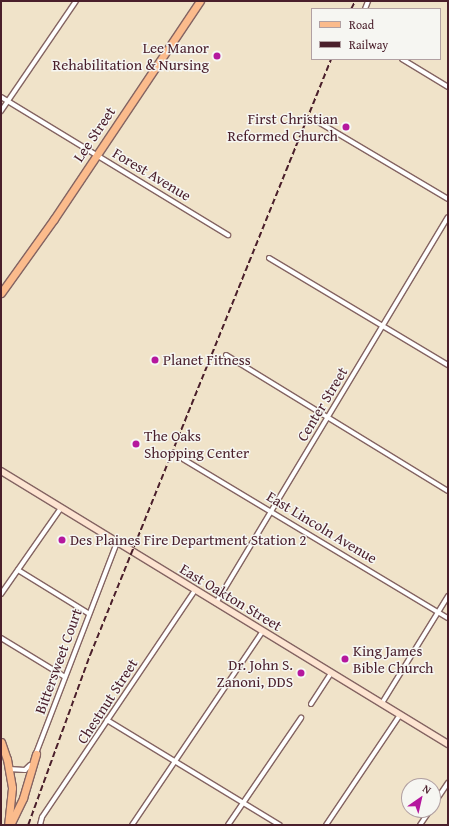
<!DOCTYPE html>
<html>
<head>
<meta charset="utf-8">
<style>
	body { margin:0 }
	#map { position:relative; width:449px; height:826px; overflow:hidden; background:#f0e3c9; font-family:"Gentium Book Plus",serif }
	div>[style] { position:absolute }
	.roads { filter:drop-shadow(1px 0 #846462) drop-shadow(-1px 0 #846462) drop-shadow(0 1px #846462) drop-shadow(0 -1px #846462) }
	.street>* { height:4px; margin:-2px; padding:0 2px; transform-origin:2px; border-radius:2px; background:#fff }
	.secondary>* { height:6px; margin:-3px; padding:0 3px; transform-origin:3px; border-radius:3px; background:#fde4d1 }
	.primary>* { height:7px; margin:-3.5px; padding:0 3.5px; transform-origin:3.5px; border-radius:3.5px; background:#fbbb8c }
	.rail>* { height:1.5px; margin-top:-0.75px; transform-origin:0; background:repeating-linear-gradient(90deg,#4a1f2b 0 6px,transparent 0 9px) }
	.dots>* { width:11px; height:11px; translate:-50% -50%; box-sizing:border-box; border:2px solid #f6f6f2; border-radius:50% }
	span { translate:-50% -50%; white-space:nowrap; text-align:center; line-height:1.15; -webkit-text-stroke:3px #f6f6f2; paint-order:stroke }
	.poi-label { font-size:15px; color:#4a1f2b }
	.right { translate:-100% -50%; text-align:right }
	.left { translate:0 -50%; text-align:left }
	.street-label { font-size:15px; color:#4a1f2b }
	.frame { position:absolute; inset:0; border:2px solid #4a1f2b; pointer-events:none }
	.legend { position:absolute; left:311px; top:8px; width:130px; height:52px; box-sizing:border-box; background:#f6f6f2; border:1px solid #b1a0a2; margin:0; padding:5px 7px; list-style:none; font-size:12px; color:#4a1f2b }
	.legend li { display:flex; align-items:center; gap:8px; height:20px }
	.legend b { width:20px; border:1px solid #b1a0a2 }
	.north { position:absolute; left:401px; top:778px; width:40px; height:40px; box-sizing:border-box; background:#f6f6f2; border:1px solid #b1a0a2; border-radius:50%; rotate:34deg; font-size:11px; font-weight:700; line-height:16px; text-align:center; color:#4a1f2b }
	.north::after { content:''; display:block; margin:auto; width:14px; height:18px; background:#b5179e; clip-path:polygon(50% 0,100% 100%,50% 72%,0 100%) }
</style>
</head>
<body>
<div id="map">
	<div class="roads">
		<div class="street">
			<i style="left:365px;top:9px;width:9px;rotate:-69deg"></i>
			<i style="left:402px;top:59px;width:54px;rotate:31.3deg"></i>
			<i style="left:1px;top:97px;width:266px;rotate:31.3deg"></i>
			<i style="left:1px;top:111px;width:133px;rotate:-55.7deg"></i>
			<i style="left:320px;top:123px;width:149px;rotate:30.7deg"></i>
			<i style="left:269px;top:258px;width:209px;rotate:30.9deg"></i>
			<i style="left:226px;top:355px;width:260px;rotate:31.5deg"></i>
			<i style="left:183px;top:459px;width:309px;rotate:31deg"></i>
			<i style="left:18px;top:570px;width:82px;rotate:31.6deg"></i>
			<i style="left:1px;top:594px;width:105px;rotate:-55.1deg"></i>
			<i style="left:216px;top:603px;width:450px;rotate:-59deg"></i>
			<i style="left:1px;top:638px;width:75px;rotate:31.4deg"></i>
			<i style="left:382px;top:703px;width:126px;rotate:-58.3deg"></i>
			<i style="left:311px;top:704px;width:37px;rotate:-57deg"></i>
			<i style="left:107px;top:720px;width:202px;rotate:31.3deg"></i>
			<i style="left:35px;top:756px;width:229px;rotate:-69deg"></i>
			<i style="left:9px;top:769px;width:16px;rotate:4deg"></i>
			<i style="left:25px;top:770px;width:7px;rotate:-45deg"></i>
			<i style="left:433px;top:805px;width:27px;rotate:-56deg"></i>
			<i style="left:40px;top:825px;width:8px;rotate:-76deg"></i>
			<i style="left:42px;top:817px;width:274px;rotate:-56deg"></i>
			<i style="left:132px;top:825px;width:234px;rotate:-56deg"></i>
			<i style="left:228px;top:825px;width:130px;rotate:-55.7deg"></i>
			<i style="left:326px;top:825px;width:133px;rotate:-56.1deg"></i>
			<i style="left:420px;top:825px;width:18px;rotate:-56deg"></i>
		</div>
		<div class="secondary">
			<i style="left:1px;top:471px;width:524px;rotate:31.41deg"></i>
		</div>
		<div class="primary">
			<i style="left:1px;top:293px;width:91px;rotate:-54.4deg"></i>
			<i style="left:54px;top:219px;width:262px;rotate:-56.2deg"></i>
			<i style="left:1px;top:742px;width:18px;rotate:71deg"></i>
			<i style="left:7px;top:759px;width:29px;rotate:80deg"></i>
			<i style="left:12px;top:788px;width:37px;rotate:96deg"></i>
			<i style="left:10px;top:825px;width:30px;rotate:-64deg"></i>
			<i style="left:23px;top:798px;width:46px;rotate:-73.5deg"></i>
		</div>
	</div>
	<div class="rail">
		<i style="left:351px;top:9px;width:9px;rotate:-63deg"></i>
		<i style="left:28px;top:825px;width:181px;rotate:-70deg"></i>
		<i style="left:90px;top:655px;width:643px;rotate:-67.98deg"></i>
	</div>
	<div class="dots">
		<i style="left:217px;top:56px;background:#b5179e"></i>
		<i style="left:346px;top:127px;background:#b5179e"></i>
		<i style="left:155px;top:360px;background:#b5179e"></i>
		<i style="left:136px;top:444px;background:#b5179e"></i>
		<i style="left:62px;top:540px;background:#b5179e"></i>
		<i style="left:345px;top:659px;background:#b5179e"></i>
		<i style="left:301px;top:673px;background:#b5179e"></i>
	</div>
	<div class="poi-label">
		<span class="right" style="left:209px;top:56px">Lee Manor<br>Rehabilitation &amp; Nursing</span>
		<span class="right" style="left:338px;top:127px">First Christian<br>Reformed Church</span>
		<span class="left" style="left:163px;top:360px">Planet Fitness</span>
		<span class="left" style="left:144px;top:444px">The Oaks<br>Shopping Center</span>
		<span class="left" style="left:70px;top:540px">Des Plaines Fire Department Station 2</span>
		<span class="left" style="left:353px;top:659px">King James<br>Bible Church</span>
		<span class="right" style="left:293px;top:673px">Dr. John S.<br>Zanoni, DDS</span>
	</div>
	<div class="street-label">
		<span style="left:94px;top:134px;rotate:-56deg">Lee Street</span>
		<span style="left:152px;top:174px;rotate:31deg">Forest Avenue</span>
		<span style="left:322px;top:404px;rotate:-59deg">Center Street</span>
		<span style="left:322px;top:527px;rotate:31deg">East Lincoln Avenue</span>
		<span style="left:231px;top:597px;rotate:31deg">East Oakton Street</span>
		<span style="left:58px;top:661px;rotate:-70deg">Bittersweet Court</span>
		<span style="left:107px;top:701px;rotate:-57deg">Chestnut Street</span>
	</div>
	<div class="frame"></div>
	<ul class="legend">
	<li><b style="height:5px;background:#fbbb8c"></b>Road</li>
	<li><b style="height:5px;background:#4a1f2b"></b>Railway</li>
	</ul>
	<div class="north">N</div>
</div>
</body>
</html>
